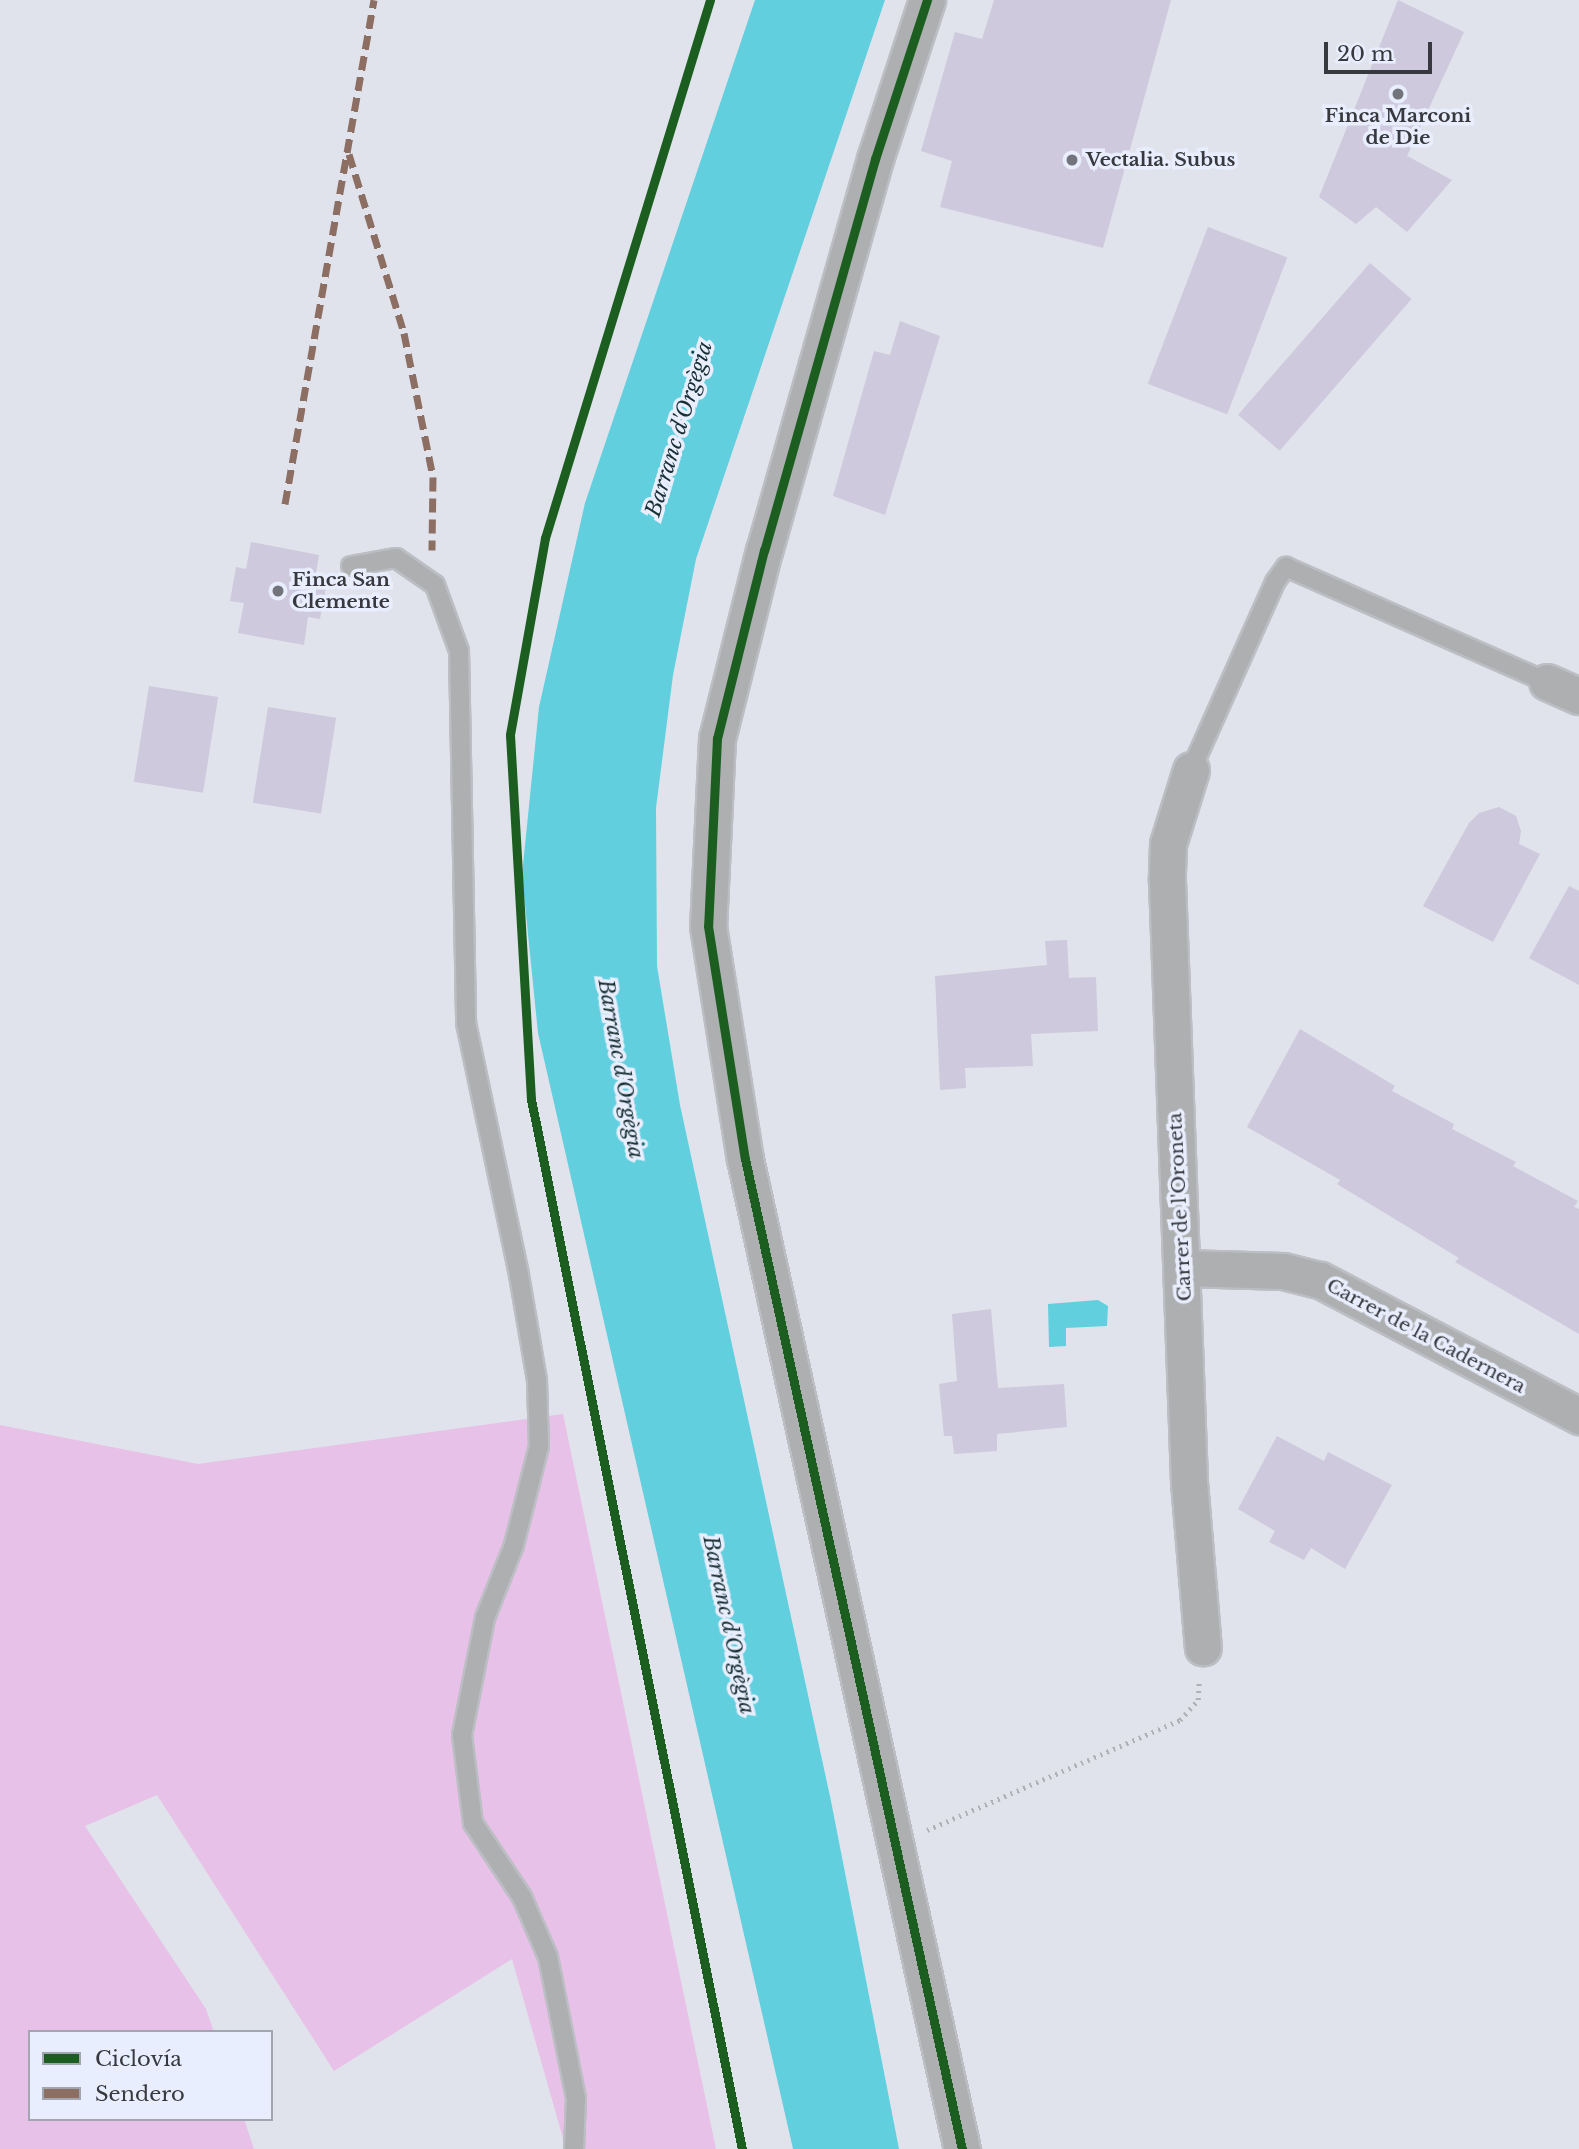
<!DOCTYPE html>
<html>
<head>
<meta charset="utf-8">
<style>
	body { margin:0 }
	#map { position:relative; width:1579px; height:2149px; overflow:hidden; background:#e0e3eb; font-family:"Libre Baskerville",serif }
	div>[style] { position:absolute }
	.green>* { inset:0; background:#e7c1e7 }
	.water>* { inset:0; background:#61cfde }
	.building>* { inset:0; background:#cec9dd; transform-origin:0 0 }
	.path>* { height:4.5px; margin-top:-2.25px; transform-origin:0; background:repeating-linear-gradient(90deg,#afb1b5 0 2px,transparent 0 7px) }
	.roads { filter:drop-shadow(2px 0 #bcbec4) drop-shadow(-2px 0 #bcbec4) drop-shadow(0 2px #bcbec4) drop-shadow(0 -2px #bcbec4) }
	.service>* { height:18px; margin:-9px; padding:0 9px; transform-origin:9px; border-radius:9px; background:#adafb1 }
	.minor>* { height:35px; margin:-17.5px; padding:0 17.5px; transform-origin:17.5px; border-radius:17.5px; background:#adafb1 }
	.quiet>* { height:7px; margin-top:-3.5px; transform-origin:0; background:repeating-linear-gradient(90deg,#8d6e63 0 14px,transparent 0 21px) }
	.cycleway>* { height:9px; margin:-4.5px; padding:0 4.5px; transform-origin:4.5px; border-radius:4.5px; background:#1b5e20 }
	.dots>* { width:19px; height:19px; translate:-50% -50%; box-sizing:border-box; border:4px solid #e8eefd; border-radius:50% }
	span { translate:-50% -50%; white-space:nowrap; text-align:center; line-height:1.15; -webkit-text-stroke:7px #e8eefd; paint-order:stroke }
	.poi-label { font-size:19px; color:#37393f; font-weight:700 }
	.left { translate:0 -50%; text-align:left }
	.street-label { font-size:19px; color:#37393f }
	.water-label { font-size:21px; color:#183033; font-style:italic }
	.legend { position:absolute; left:28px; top:2030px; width:245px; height:91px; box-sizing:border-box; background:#e8eefd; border:2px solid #a1a6b1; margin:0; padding:9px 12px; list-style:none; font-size:21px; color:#37393f }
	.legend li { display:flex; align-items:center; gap:14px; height:35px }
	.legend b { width:35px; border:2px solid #a1a6b1 }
	.scale { position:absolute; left:1324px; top:42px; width:108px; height:32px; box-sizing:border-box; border:4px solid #37393f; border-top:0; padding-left:9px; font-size:21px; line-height:24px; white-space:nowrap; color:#37393f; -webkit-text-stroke:5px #e8eefd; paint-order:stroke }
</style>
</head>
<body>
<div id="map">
	<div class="green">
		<i style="clip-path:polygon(563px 1414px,716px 2149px,566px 2149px,512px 1959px,334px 2071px,157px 1795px,85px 1826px,206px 2009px,214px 2032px,30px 2032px,30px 2119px,244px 2119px,254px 2149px,0 2149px,0 1425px,198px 1464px)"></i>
	</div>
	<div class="water">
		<i style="clip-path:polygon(755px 0,885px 0,696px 559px,673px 675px,656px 808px,657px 966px,680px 1105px,831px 1801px,899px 2149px,793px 2149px,538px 1033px,522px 875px,539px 707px,585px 503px)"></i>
		<i style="clip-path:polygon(1098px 1300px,1108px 1306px,1107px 1326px,1066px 1328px,1066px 1346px,1049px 1347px,1048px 1304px)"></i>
	</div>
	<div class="building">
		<i style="clip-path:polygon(994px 0,1171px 0,1103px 248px,940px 207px,952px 161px,921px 151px,955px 32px,982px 39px)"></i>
		<i style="clip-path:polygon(1398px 0,1464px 32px,1407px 156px,1452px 180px,1407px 232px,1376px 207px,1356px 224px,1319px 197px)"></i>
		<i style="left:1208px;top:227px;width:85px;height:168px;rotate:21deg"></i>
		<i style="left:1370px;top:263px;width:55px;height:201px;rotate:41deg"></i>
		<i style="clip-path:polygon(900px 321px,940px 336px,885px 515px,833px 496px,874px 351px,890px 355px)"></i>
		<i style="clip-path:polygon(251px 542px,319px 555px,315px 580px,327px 582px,320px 619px,308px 617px,304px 645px,238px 633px,244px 603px,230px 601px,236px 567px,246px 569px)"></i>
		<i style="left:149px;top:686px;width:70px;height:97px;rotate:9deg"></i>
		<i style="left:268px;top:707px;width:69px;height:97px;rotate:9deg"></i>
		<i style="clip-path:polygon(1499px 807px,1516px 816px,1521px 831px,1519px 844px,1540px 854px,1493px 942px,1423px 906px,1469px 823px,1479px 813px)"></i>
		<i style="clip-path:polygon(1569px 886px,1579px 891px,1579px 985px,1529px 958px)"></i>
		<i style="clip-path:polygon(1067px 940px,1069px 978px,1096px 977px,1098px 1031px,1031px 1034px,1033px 1066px,965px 1068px,966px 1088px,940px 1090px,935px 976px,1047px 965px,1045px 941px)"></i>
		<i style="clip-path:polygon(1300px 1029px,1395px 1086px,1392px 1091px,1454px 1124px,1452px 1129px,1516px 1162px,1513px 1166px,1578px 1201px,1574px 1207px,1579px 1209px,1579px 1334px,1455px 1262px,1459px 1258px,1337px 1184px,1340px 1180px,1247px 1127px)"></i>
		<i style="clip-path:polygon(991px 1309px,998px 1388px,1064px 1384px,1067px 1427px,997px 1434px,997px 1451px,954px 1454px,952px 1436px,944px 1436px,939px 1384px,957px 1381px,952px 1314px)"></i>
		<i style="clip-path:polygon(1277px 1436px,1324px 1461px,1328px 1452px,1392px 1485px,1345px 1569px,1311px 1548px,1304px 1560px,1269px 1542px,1275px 1531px,1238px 1509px)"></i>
	</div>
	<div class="path">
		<i style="left:927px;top:1830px;width:276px;rotate:-23.5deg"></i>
		<i style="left:1180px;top:1720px;width:27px;rotate:-48deg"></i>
		<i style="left:1198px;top:1700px;width:17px;rotate:-87deg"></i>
	</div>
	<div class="roads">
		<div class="service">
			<i style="left:351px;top:566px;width:46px;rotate:-10.1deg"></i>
			<i style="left:396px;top:558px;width:47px;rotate:34.7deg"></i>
			<i style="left:435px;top:585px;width:70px;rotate:70deg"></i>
			<i style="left:459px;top:651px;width:372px;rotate:88.9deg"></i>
			<i style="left:466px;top:1023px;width:258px;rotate:78.1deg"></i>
			<i style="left:519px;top:1275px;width:107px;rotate:80.3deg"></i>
			<i style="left:537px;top:1380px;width:66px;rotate:88.3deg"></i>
			<i style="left:539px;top:1446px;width:102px;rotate:104.2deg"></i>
			<i style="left:514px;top:1545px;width:79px;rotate:111.7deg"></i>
			<i style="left:485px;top:1618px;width:119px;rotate:101.1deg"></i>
			<i style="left:462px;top:1735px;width:89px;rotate:82.9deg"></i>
			<i style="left:473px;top:1823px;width:89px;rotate:56.5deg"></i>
			<i style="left:522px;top:1897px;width:65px;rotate:66.6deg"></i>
			<i style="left:548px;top:1957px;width:144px;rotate:78.8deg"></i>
			<i style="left:576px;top:2098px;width:51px;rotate:92.2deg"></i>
			<i style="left:1191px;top:770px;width:206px;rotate:-65.9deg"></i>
			<i style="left:1275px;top:582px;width:19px;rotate:-54deg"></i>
			<i style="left:1286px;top:567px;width:285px;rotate:23.8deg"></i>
		</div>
		<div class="minor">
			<i style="left:927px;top:0;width:167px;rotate:108.1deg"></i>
			<i style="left:875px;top:159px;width:406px;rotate:105.8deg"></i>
			<i style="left:764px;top:550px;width:194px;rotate:104deg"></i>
			<i style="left:717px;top:738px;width:188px;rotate:92.7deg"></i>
			<i style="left:708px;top:926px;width:236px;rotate:81deg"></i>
			<i style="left:745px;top:1159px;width:1014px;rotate:77.64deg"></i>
			<i style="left:1547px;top:682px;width:35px;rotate:24deg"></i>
			<i style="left:1191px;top:770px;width:77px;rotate:107.3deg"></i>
			<i style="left:1168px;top:844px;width:37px;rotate:92deg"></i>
			<i style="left:1167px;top:881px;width:601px;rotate:87.9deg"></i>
			<i style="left:1189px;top:1482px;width:166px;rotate:85.2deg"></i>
			<i style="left:1184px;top:1268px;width:99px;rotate:1.7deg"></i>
			<i style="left:1283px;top:1271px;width:38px;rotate:14deg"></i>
			<i style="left:1320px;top:1280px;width:293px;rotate:27.7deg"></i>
		</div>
	</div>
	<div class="quiet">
		<i style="left:349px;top:154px;width:187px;rotate:72.9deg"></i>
		<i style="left:404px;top:333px;width:147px;rotate:78.6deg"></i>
		<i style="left:433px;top:477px;width:73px;rotate:90.8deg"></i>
		<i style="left:285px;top:504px;width:512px;rotate:-79.99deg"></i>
	</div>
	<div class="cycleway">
		<i style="left:710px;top:0;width:563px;rotate:107.05deg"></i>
		<i style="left:545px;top:538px;width:200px;rotate:100.1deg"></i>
		<i style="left:510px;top:735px;width:365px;rotate:86.7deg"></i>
		<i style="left:531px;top:1099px;width:1071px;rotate:78.64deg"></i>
		<i style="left:927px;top:0;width:167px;rotate:108.1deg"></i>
		<i style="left:875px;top:159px;width:406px;rotate:105.8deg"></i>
		<i style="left:764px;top:550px;width:194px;rotate:104deg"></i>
		<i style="left:717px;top:738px;width:188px;rotate:92.7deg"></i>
		<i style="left:708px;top:926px;width:236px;rotate:81deg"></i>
		<i style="left:745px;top:1159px;width:1014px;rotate:77.64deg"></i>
	</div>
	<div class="dots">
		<i style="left:1398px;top:94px;background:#72747b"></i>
		<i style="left:1072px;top:160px;background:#72747b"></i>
		<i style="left:278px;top:591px;background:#72747b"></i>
	</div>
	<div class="poi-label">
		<span style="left:1398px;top:127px">Finca Marconi<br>de Die</span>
		<span class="left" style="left:1086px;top:160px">Vectalia. Subus</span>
		<span class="left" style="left:292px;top:591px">Finca San<br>Clemente</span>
	</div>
	<div class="street-label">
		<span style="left:1180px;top:1207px;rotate:-93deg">Carrer de l'Oroneta</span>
		<span style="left:1426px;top:1336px;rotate:28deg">Carrer de la Cadernera</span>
	</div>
	<div class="water-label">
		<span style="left:679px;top:429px;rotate:-73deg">Barranc d'Orgègia</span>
		<span style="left:621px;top:1069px;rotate:80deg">Barranc d'Orgègia</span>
		<span style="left:729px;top:1625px;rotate:78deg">Barranc d'Orgègia</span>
	</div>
	<ul class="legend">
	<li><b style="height:9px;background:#1b5e20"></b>Ciclovía</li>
	<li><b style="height:9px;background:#8d6e63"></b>Sendero</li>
	</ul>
	<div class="scale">20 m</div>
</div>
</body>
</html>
